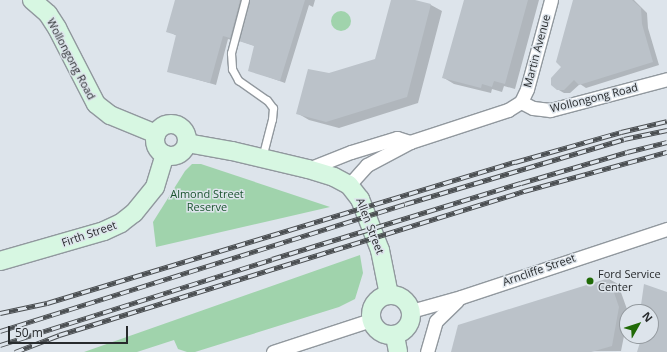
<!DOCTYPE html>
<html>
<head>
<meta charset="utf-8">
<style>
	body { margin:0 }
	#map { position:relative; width:667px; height:352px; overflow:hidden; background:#dde4eb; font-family:"Open Sans",sans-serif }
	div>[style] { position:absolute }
	.green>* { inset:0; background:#a0d3ac }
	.round { border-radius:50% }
	.shadow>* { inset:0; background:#0003 }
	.building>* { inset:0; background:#bbc2c9 }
	.roads { filter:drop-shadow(1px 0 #91989e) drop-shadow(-1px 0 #91989e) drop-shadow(0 1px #91989e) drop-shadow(0 -1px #91989e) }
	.lane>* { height:7px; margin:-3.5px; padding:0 3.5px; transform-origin:3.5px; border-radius:3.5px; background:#fff }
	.street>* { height:13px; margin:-6.5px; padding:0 6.5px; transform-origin:6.5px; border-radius:6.5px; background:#fff }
	.secondary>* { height:18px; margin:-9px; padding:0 9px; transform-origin:9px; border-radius:9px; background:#d7f7e2 }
	.secondary>.ring { margin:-9px; padding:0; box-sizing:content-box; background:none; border:18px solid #d7f7e2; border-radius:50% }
	.rail>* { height:4.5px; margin-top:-2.25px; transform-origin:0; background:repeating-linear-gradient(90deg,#dde4eb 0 9px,#4b4f52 0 18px); box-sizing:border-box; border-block:1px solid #4b4f52 }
	.dots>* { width:11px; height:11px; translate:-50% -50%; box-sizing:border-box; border:2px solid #dde4eb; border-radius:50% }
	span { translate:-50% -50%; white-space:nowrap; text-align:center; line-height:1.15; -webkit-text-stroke:3px #dde4eb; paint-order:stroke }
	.street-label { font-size:11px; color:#272a2c }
	.park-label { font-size:11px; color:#1b542f }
	.poi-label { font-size:11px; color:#272a2c }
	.left { translate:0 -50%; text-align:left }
	.north { position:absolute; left:619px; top:304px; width:40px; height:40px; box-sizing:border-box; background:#dde4eb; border:1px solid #949a9f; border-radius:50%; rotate:51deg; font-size:11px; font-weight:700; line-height:16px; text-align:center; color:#272a2c }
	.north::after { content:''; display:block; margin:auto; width:14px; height:18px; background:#206a06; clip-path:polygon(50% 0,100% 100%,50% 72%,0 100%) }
	.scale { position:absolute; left:8px; top:326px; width:120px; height:18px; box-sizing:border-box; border:2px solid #272a2c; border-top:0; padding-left:5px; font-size:12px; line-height:14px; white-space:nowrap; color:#272a2c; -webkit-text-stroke:3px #dde4eb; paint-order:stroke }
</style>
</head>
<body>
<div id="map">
	<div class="green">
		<i class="round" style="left:331px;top:11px;width:20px;height:20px"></i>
		<i style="clip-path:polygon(192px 164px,201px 164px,330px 207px,156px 247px,153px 222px,185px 171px)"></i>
		<i style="clip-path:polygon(360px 255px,363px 273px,355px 299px,339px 307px,195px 352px,187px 352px,178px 349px,174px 340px,137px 352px,84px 352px)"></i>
	</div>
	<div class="shadow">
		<i style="clip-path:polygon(177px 0,247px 0,235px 41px,228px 39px,216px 85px,168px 71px,177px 36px,168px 31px)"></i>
		<i style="clip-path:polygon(250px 0,315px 0,313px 7px,309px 5px,285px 83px,249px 70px,255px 46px,240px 41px)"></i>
		<i style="clip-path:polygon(392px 0,411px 0,431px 5px,442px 11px,418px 103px,339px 128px,309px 120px,297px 113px,329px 74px,376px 60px)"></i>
		<i style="clip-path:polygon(466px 0,539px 0,515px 89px,504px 86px,502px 92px,492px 89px,491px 93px,454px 84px,444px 78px)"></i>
		<i style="clip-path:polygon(574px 0,634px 0,647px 13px,648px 28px,659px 65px,586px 88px,580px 84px,570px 93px,564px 93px,557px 89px)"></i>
		<i style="clip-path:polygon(609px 279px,618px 284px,628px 312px,627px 326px,626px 326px,621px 351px,452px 352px)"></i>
	</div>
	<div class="building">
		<i style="clip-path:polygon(175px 0,240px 0,230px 38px,223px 36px,210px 83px,167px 72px,176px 35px,166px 32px)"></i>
		<i style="clip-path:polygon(250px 0,305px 0,280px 81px,248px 71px,254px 46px,239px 41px)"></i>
		<i style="clip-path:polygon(391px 0,415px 0,431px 4px,407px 97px,326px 122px,296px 114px,308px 69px,329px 73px,375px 59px)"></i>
		<i style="clip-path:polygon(464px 0,528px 0,505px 84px,494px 81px,492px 87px,482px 84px,481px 88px,442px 78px)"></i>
		<i style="clip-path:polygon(573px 0,632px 0,641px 8px,642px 24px,653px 62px,579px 85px,574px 80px,564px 90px,557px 90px,551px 85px,551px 78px,561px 67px,556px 62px)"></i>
		<i style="clip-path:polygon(609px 278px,619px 307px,612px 346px,591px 352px,451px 352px,458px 325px)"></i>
		<i style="clip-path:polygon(644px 284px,667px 292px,667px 352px,637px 352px,642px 336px,651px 336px,651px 312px,640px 312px)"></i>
	</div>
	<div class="roads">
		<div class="lane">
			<i style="left:245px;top:0;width:55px;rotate:104.8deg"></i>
			<i style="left:231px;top:53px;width:16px;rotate:86deg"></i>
			<i style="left:232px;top:69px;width:13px;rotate:61deg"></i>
			<i style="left:238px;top:80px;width:35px;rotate:35deg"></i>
			<i style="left:267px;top:100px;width:10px;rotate:53deg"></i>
			<i style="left:273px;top:108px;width:11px;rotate:95deg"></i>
			<i style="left:272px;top:119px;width:40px;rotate:104.4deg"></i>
		</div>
		<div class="street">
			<i style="left:521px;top:102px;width:14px;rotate:-65deg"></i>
			<i style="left:527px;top:89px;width:92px;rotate:-74.9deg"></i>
			<i style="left:308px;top:169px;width:46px;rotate:-21.6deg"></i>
			<i style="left:351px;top:152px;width:48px;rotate:-16.9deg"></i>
			<i style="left:397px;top:138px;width:14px;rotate:17deg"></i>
			<i style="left:349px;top:185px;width:27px;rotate:-48deg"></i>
			<i style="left:367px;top:165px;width:49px;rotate:-28.1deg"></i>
			<i style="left:410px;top:142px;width:103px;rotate:-18.1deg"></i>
			<i style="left:508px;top:110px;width:15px;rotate:-32deg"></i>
			<i style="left:521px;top:102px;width:13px;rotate:27deg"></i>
			<i style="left:533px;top:108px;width:17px;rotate:7deg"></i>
			<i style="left:550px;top:110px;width:121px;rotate:-14.8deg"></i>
			<i style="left:411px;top:311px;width:52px;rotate:-15.6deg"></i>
			<i style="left:461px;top:297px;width:217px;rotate:-18.3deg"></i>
			<i style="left:273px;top:352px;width:103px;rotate:-18.1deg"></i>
			<i style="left:427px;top:352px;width:32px;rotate:-74deg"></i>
			<i style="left:436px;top:321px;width:29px;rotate:-44deg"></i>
		</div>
		<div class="secondary">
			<i style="left:32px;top:0;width:21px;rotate:41deg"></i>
			<i style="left:48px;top:14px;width:17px;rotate:57deg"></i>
			<i style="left:57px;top:28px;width:85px;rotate:62.8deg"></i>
			<i style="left:96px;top:104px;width:18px;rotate:38deg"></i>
			<i style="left:110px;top:115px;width:50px;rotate:22.4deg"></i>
			<i class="ring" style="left:155px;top:124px;width:14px;height:14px"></i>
			<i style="left:187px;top:143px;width:46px;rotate:10.1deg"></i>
			<i style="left:232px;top:151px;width:78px;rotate:13.3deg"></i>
			<i style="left:308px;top:169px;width:27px;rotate:17deg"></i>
			<i style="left:334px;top:177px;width:17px;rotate:28deg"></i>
			<i style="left:349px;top:185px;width:18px;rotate:52deg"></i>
			<i style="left:360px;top:199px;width:55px;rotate:68.6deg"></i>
			<i style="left:380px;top:250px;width:46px;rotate:78.7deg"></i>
			<i style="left:0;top:261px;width:108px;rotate:-16.1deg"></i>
			<i style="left:104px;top:231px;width:19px;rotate:-25deg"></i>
			<i style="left:121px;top:223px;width:16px;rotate:-38deg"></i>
			<i style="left:134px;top:213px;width:33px;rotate:-51deg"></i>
			<i style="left:155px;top:187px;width:34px;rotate:-73deg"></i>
			<i class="ring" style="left:371px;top:295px;width:22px;height:22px"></i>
			<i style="left:395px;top:336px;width:16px;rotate:79deg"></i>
		</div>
	</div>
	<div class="rail">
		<i style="left:0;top:313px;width:48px;rotate:-12deg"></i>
		<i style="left:47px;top:303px;width:489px;rotate:-16.8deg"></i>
		<i style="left:515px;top:162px;width:110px;rotate:-15.8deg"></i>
		<i style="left:621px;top:132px;width:47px;rotate:-13.4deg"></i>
		<i style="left:0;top:331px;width:424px;rotate:-17.4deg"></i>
		<i style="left:405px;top:204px;width:228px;rotate:-16.5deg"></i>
		<i style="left:624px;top:139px;width:44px;rotate:-11.8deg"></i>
		<i style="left:0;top:345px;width:285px;rotate:-17.5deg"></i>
		<i style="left:272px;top:259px;width:260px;rotate:-17deg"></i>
		<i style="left:521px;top:183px;width:110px;rotate:-16.3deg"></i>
		<i style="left:627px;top:152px;width:41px;rotate:-14deg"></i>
		<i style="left:15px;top:352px;width:47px;rotate:-21.1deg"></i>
		<i style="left:59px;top:335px;width:487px;rotate:-17.2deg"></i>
		<i style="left:524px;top:191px;width:148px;rotate:-15.3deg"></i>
	</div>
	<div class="dots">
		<i style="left:590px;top:281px;background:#206a06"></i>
	</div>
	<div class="street-label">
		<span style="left:537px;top:51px;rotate:-75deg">Martin Avenue</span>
		<span style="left:71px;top:59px;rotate:62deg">Wollongong Road</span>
		<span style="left:594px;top:98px;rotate:-14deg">Wollongong Road</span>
		<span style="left:370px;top:226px;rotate:69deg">Allen Street</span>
		<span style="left:89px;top:234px;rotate:-19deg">Firth Street</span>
		<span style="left:539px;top:270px;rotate:-19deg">Arncliffe Street</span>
	</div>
	<div class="park-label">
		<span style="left:207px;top:201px">Almond Street<br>Reserve</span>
	</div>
	<div class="poi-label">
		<span class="left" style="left:598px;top:281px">Ford Service<br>Center</span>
	</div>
	<div class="north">N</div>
	<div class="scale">50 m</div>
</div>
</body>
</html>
